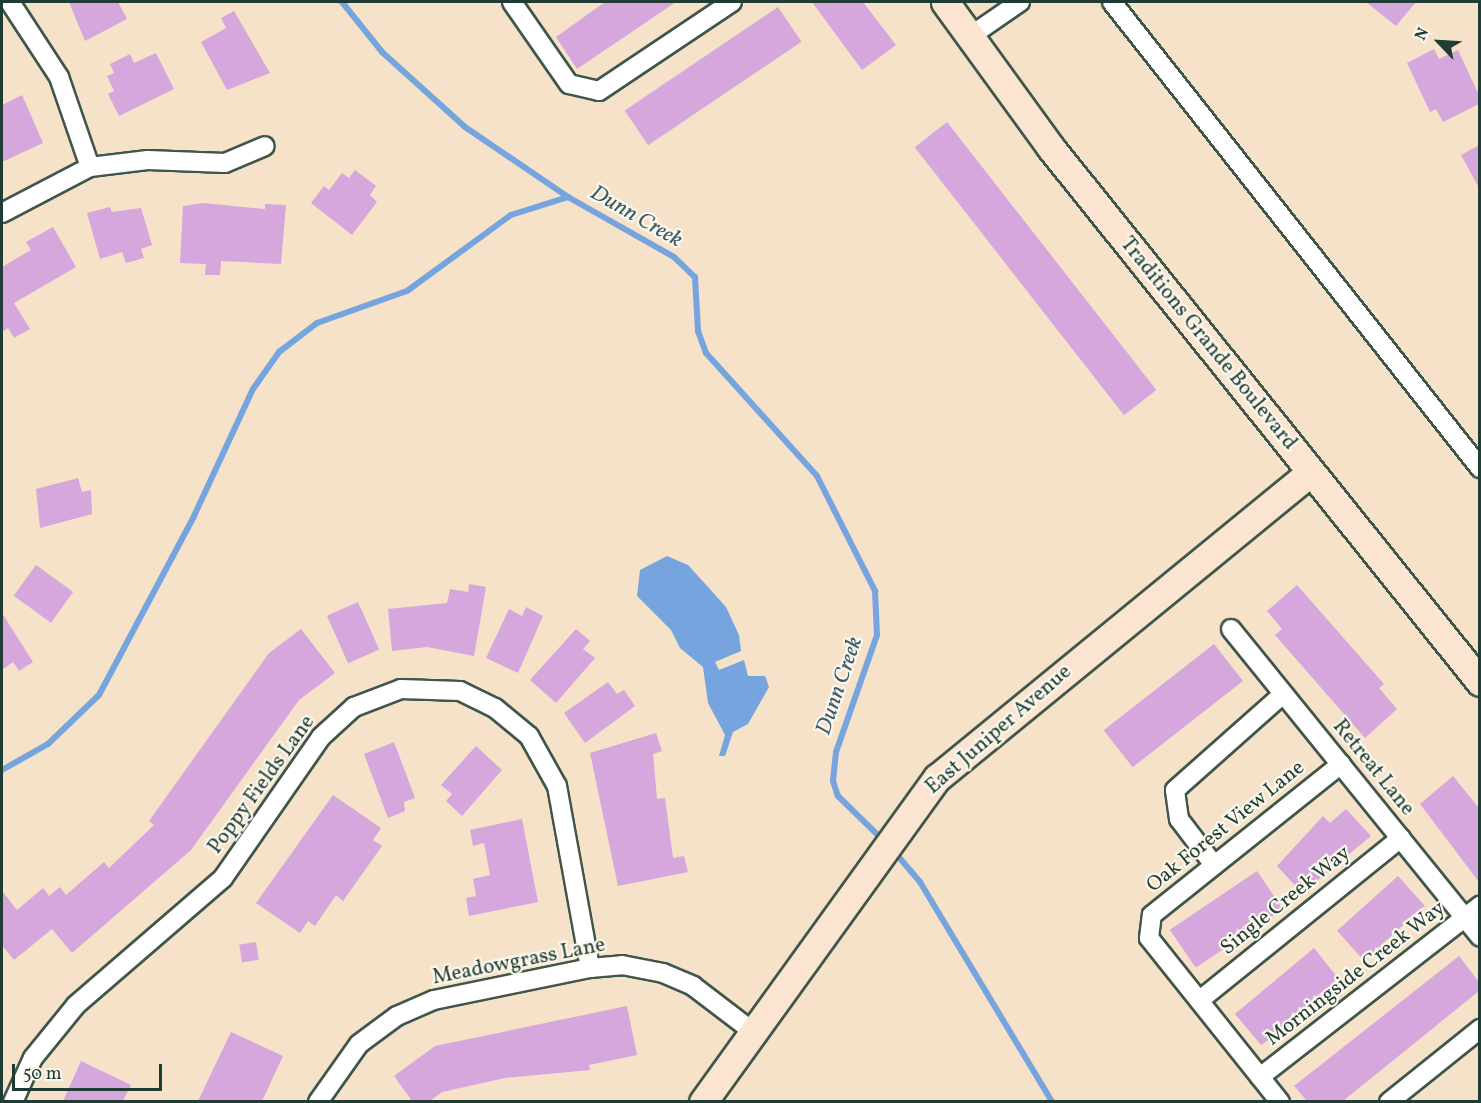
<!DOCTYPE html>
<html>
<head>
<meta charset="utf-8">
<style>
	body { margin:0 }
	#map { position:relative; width:1481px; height:1103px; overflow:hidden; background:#f5e2c8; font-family:Vollkorn,serif }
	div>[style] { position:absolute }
	.water>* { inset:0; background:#75a4de }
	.stream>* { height:6px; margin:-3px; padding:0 3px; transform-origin:3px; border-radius:3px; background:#75a4de }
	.building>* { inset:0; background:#d5a7dc; transform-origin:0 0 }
	.roads { filter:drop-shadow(2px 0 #3f564a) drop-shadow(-2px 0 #3f564a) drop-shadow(0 2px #3f564a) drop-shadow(0 -2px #3f564a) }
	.street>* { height:18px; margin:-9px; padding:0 9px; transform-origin:9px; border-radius:9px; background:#fff }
	.secondary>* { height:27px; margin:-13.5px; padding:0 13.5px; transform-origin:13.5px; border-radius:13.5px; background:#fce5d0 }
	span { translate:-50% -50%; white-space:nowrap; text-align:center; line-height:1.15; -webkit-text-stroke:4.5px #fbf7ec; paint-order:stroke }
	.street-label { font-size:21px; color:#1f3d34 }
	.water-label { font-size:22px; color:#395c67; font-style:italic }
	.frame { position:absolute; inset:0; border:3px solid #1f3d34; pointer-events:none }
	.north { position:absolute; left:1409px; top:12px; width:60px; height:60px; -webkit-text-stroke:4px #fbf7ec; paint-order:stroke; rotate:295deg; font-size:16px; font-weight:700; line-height:24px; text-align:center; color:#1f3d34 }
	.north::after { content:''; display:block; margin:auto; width:21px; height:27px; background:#1f3d34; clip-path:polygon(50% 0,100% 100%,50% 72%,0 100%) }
	.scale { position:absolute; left:12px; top:1064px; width:150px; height:27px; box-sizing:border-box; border:3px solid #1f3d34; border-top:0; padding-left:8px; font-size:18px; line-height:21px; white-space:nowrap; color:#1f3d34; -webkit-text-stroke:4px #fbf7ec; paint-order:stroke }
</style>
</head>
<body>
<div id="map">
	<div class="water">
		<i style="clip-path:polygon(667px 556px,688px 565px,708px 587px,726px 607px,739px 635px,741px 651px,715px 662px,719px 670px,744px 660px,748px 676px,765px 676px,769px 687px,748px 724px,733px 732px,725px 756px,719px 756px,725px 735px,708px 703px,703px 667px,680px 648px,671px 630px,637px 596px,640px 570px)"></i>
	</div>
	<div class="stream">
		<i style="left:342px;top:2px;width:64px;rotate:51.3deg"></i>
		<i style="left:382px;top:52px;width:112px;rotate:42.1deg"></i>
		<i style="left:465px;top:127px;width:125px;rotate:34.2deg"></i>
		<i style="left:568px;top:197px;width:122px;rotate:29.5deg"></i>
		<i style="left:674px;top:257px;width:29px;rotate:44deg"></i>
		<i style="left:695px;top:277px;width:54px;rotate:86.8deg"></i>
		<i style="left:698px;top:331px;width:23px;rotate:70deg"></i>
		<i style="left:706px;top:353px;width:166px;rotate:47.9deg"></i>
		<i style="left:817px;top:476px;width:129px;rotate:63.2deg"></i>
		<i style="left:875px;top:591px;width:44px;rotate:87.4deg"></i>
		<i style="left:877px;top:635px;width:124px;rotate:109.3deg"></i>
		<i style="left:836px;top:752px;width:29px;rotate:96deg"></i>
		<i style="left:833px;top:781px;width:16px;rotate:72deg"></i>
		<i style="left:838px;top:796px;width:63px;rotate:44.4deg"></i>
		<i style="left:2px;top:770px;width:53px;rotate:-29.5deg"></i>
		<i style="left:48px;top:744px;width:71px;rotate:-43.9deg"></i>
		<i style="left:99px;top:695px;width:203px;rotate:-62deg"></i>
		<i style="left:194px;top:516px;width:140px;rotate:-65.1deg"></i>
		<i style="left:253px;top:389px;width:45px;rotate:-54.9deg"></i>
		<i style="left:279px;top:352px;width:48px;rotate:-37.3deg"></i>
		<i style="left:317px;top:323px;width:96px;rotate:-19.6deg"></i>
		<i style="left:407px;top:291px;width:129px;rotate:-36.2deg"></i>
		<i style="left:511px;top:215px;width:60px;rotate:-17.5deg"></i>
		<i style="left:892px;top:849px;width:43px;rotate:49.7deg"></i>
		<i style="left:920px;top:882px;width:257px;rotate:59deg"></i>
	</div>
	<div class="building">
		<i style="clip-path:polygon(69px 2px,118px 2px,127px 19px,85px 41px)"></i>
		<i style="clip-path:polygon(605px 2px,676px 2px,577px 69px,556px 37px)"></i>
		<i style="clip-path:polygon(812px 2px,863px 2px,896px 45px,862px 70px)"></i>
		<i style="clip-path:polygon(1366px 2px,1416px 2px,1396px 26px)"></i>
		<i style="left:778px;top:7px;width:42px;height:185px;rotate:56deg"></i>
		<i style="clip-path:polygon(234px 11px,270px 73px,227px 90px,201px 42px,226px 28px,221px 18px)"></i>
		<i style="clip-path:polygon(1434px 49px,1439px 59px,1458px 50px,1479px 95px,1479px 104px,1443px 122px,1436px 109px,1430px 112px,1407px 63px)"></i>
		<i style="clip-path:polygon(156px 53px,174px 89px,119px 116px,108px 94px,114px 91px,107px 76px,114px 73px,110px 64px,130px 54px,134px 63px)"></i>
		<i style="clip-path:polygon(22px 95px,43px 143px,2px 162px,2px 105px)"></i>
		<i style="left:947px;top:122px;width:340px;height:41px;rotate:52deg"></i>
		<i style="clip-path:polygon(1479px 145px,1479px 188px,1461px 155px)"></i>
		<i style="clip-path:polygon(355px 170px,376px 186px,370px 195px,377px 202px,352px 235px,311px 203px,324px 186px,329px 190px,342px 173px,349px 178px)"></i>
		<i style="clip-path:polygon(203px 203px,265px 209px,265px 204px,286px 205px,281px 264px,221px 261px,220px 275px,205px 275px,206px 264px,180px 263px,183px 206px)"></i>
		<i style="clip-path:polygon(110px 207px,112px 212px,141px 208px,152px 245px,141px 249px,144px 258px,126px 263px,122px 252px,100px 259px,87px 213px)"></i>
		<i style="clip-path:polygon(53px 227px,76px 267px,14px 303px,30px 329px,14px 338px,8px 328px,2px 332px,2px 267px,31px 250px,26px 242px)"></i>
		<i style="clip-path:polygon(78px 478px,82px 492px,91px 490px,92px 514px,40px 528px,36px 489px)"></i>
		<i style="left:36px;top:565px;width:46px;height:38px;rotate:36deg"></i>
		<i style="clip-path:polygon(469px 584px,486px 587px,474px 656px,427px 647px,392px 651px,388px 609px,447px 603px,450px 589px,468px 592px)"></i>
		<i style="clip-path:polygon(1297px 585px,1384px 684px,1379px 688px,1397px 709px,1365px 738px,1275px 635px,1282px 629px,1267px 611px)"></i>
		<i style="left:358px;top:602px;width:52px;height:34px;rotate:66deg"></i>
		<i style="clip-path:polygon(526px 607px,543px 616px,518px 673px,486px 658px,509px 609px,522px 616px)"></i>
		<i style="clip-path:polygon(2px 613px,33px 662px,19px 671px,13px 662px,2px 670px)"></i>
		<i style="clip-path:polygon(301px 629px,335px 673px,299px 700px,191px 850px,72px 953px,52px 929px,14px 960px,2px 945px,2px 891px,17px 910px,43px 888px,49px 896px,60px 887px,66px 895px,104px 862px,109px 868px,154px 825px,149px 821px,269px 653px)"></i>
		<i style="clip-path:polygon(576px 629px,590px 641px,583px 649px,595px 658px,556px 703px,530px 680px)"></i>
		<i style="left:1214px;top:644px;width:47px;height:140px;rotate:52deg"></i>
		<i style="clip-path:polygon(608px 682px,617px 694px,624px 690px,635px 706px,585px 743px,564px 713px)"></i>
		<i style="clip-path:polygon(656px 733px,662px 751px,653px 754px,657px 799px,665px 798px,673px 858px,684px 856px,688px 872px,618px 886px,590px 753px)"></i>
		<i style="clip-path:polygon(394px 742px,415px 798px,404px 802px,405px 811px,388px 818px,364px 754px)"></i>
		<i style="clip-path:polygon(476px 746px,502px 770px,462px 816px,446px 801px,452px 794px,441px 785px)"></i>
		<i style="clip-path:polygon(1453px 776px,1479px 808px,1479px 882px,1420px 804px)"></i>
		<i style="clip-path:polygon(333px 795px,381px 828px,373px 840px,382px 846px,343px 901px,336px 895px,315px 926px,308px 921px,300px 933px,256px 903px)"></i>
		<i style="clip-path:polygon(1346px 809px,1371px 836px,1302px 893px,1277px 866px,1323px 816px,1330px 823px)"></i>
		<i style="clip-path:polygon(522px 819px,538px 902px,469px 916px,466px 898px,476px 896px,473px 879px,490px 875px,484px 843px,473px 846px,470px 830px)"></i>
		<i style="left:1257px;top:871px;width:46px;height:105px;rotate:56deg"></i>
		<i style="left:1398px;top:876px;width:40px;height:82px;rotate:48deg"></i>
		<i style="left:256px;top:942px;width:18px;height:17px;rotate:81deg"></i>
		<i style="clip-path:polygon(1314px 948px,1338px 978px,1297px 1020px,1261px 1045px,1235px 1014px)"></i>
		<i style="clip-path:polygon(1459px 956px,1479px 982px,1479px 991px,1343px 1101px,1307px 1101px,1294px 1086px)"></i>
		<i style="clip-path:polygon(627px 1006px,637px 1055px,589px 1065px,590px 1070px,505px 1078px,442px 1092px,430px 1101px,412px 1101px,394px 1076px,435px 1046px)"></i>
		<i style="clip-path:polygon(231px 1032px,283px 1056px,262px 1101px,198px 1101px)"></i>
		<i style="clip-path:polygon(81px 1061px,131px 1085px,123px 1101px,63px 1101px)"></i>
	</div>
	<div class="roads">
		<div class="street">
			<i style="left:10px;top:2px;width:90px;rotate:56.8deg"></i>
			<i style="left:59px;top:77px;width:95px;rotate:71deg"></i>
			<i style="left:512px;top:2px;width:100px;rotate:55.2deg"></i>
			<i style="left:569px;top:84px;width:31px;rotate:13deg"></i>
			<i style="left:599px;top:91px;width:160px;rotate:-33.8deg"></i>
			<i style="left:1112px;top:2px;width:594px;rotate:51.7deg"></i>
			<i style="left:969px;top:37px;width:62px;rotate:-34.5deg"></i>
			<i style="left:2px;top:213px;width:99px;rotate:-27.6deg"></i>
			<i style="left:90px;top:167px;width:58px;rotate:-6.9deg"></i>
			<i style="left:148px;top:160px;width:77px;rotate:2.2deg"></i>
			<i style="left:225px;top:163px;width:43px;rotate:-23deg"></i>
			<i style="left:1231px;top:629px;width:396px;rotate:51deg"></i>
			<i style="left:1214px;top:865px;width:58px;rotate:-127.3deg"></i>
			<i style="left:1179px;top:819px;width:29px;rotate:-98deg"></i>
			<i style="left:1175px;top:790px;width:144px;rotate:-41.6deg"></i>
			<i style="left:1200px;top:1000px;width:258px;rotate:-38.9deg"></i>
			<i style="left:1260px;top:1077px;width:279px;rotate:-37.9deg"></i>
			<i style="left:13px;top:1102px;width:48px;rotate:-65.6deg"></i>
			<i style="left:33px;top:1058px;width:68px;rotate:-50.9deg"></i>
			<i style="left:76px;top:1005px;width:194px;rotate:-40.8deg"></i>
			<i style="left:223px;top:878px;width:172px;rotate:-55.2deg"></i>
			<i style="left:321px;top:737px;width:45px;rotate:-42.3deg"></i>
			<i style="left:354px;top:707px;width:50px;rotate:-21deg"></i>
			<i style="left:401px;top:689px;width:59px;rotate:1.9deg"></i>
			<i style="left:460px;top:691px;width:39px;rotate:26deg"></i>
			<i style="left:495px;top:708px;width:44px;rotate:39.5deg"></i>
			<i style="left:529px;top:736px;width:57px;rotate:60.8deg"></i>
			<i style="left:557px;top:786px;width:185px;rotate:79.7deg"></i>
			<i style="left:318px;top:1102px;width:71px;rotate:-54.7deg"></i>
			<i style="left:359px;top:1044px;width:47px;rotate:-36.4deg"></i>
			<i style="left:397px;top:1016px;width:40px;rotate:-23.4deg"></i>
			<i style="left:434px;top:1000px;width:159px;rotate:-11.6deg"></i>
			<i style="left:590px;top:968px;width:32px;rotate:-5deg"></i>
			<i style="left:622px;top:965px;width:42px;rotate:11deg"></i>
			<i style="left:663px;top:973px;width:33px;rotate:23deg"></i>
			<i style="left:693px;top:986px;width:74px;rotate:37.3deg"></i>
			<i style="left:1280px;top:1102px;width:210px;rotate:-128.6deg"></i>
			<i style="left:1149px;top:938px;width:23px;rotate:-83deg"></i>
			<i style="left:1152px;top:915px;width:242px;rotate:-38.6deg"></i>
			<i style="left:1389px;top:1102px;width:117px;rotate:-38.7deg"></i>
		</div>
		<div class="secondary">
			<i style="left:945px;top:2px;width:180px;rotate:54deg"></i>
			<i style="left:1051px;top:148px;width:685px;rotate:51.22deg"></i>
			<i style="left:703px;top:1102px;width:400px;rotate:-54.2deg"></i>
			<i style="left:937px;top:778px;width:483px;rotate:-39.3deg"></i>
		</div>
	</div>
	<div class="street-label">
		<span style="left:1208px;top:344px;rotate:51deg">Traditions Grande Boulevard</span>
		<span style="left:999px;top:730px;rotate:-41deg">East Juniper Avenue</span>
		<span style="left:1373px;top:768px;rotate:51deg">Retreat Lane</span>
		<span style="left:262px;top:785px;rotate:-54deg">Poppy Fields Lane</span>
		<span style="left:1226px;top:827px;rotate:-39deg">Oak Forest View Lane</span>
		<span style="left:1286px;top:901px;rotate:-39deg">Single Creek Way</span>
		<span style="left:519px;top:962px;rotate:-11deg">Meadowgrass Lane</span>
		<span style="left:1356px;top:974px;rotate:-38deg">Morningside Creek Way</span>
	</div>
	<div class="water-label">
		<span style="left:636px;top:217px;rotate:30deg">Dunn Creek</span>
		<span style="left:840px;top:686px;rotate:-71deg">Dunn Creek</span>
	</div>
	<div class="frame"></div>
	<div class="north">N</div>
	<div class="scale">50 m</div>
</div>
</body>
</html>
